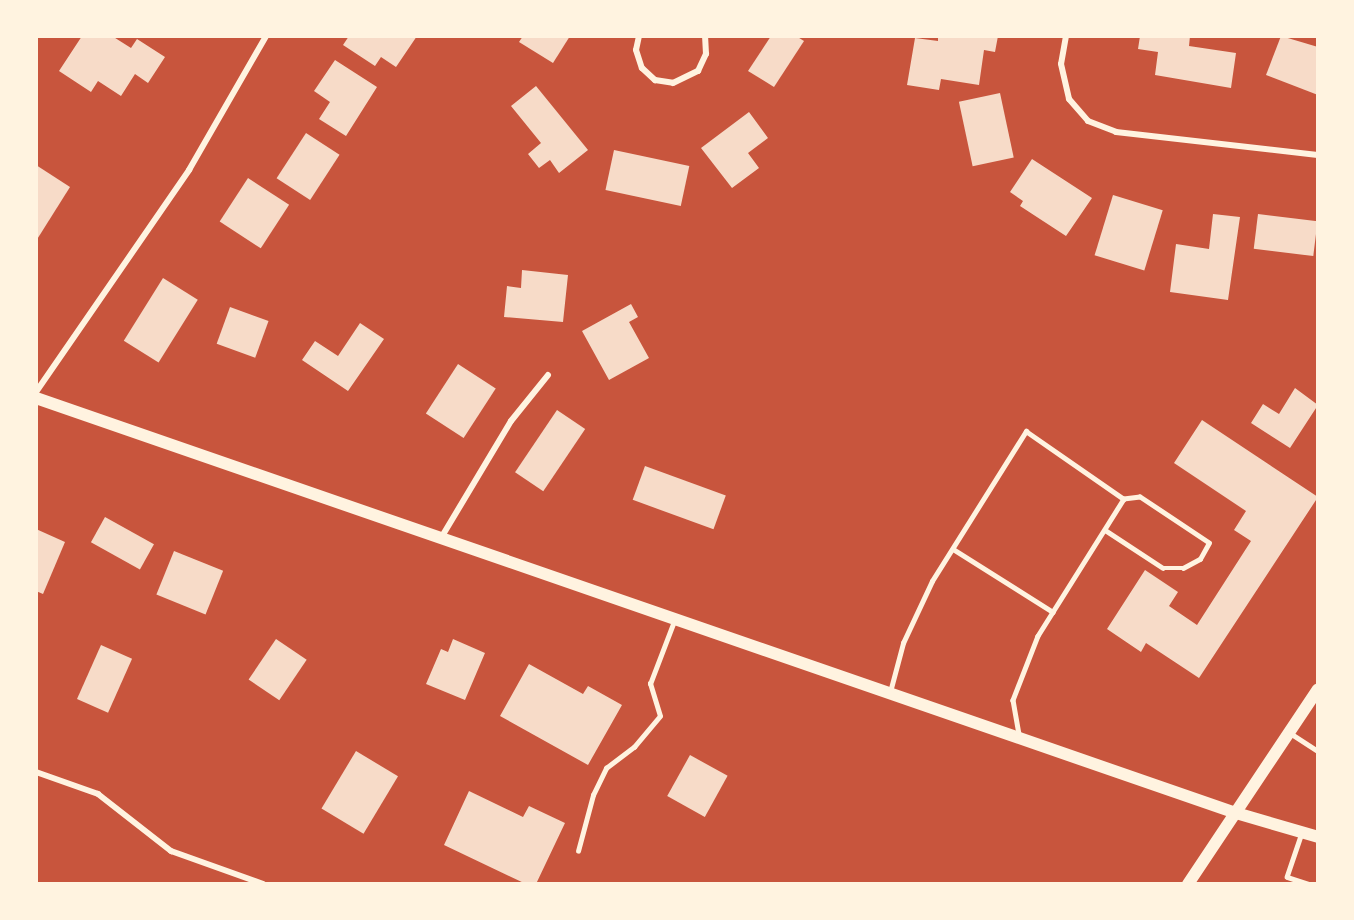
<!DOCTYPE html>
<html>
<head>
<meta charset="utf-8">
<style>
	body { margin:0 }
	#map { position:relative; width:1354px; height:920px; overflow:hidden; background:#c8553d; font-family:Quicksand,sans-serif }
	div>[style] { position:absolute }
	.building>* { inset:0; background:#f7dbc8; transform-origin:0 0 }
	.service>* { height:4.5px; margin:-2.25px; padding:0 2.25px; transform-origin:2.25px; border-radius:2.25px; background:#fff3e0 }
	.minor>* { height:6px; margin:-3px; padding:0 3px; transform-origin:3px; border-radius:3px; background:#fff3e0 }
	.secondary>* { height:12px; margin:-6px; padding:0 6px; transform-origin:6px; border-radius:6px; background:#fff3e0 }
	span { translate:-50% -50%; white-space:nowrap; text-align:center; line-height:1.15; -webkit-text-stroke:6px #fff3e0; paint-order:stroke }
	.frame { position:absolute; inset:0; border:38px solid #fff3e0; pointer-events:none }
</style>
</head>
<body>
<div id="map">
	<div class="building">
		<i style="clip-path:polygon(82px 36px,112px 36px,131px 48px,137px 39px,165px 57px,148px 83px,135px 74px,121px 96px,98px 81px,91px 92px,59px 71px)"></i>
		<i style="clip-path:polygon(349px 36px,417px 36px,396px 67px,381px 57px,375px 66px,343px 45px)"></i>
		<i style="clip-path:polygon(523px 36px,570px 36px,553px 63px,519px 42px)"></i>
		<i style="clip-path:polygon(771px 36px,796px 36px,804px 41px,774px 87px,748px 71px)"></i>
		<i style="clip-path:polygon(938px 36px,998px 36px,995px 52px,984px 50px,979px 85px,941px 79px,939px 90px,907px 85px,915px 38px,938px 41px)"></i>
		<i style="clip-path:polygon(1140px 36px,1190px 36px,1189px 46px,1236px 53px,1231px 88px,1155px 75px,1158px 52px,1138px 49px)"></i>
		<i style="clip-path:polygon(1281px 36px,1318px 47px,1318px 95px,1266px 75px)"></i>
		<i style="clip-path:polygon(335px 60px,377px 87px,346px 136px,319px 119px,330px 102px,314px 91px)"></i>
		<i style="clip-path:polygon(536px 86px,588px 150px,559px 173px,550px 160px,539px 168px,528px 154px,541px 143px,511px 106px)"></i>
		<i style="left:1000px;top:93px;width:66px;height:42px;rotate:78deg"></i>
		<i style="clip-path:polygon(749px 112px,768px 138px,748px 153px,759px 168px,732px 188px,701px 148px)"></i>
		<i style="left:306px;top:133px;width:40px;height:54px;rotate:33deg"></i>
		<i style="left:614px;top:150px;width:77px;height:41px;rotate:12deg"></i>
		<i style="clip-path:polygon(1032px 159px,1092px 198px,1066px 236px,1020px 206px,1023px 201px,1010px 192px)"></i>
		<i style="clip-path:polygon(36px 165px,70px 187px,36px 241px)"></i>
		<i style="left:248px;top:178px;width:49px;height:52px;rotate:33deg"></i>
		<i style="left:1113px;top:195px;width:52px;height:63px;rotate:17deg"></i>
		<i style="clip-path:polygon(1213px 214px,1240px 217px,1228px 300px,1170px 292px,1176px 244px,1209px 249px)"></i>
		<i style="left:1258px;top:214px;width:60px;height:35px;rotate:7deg"></i>
		<i style="clip-path:polygon(522px 270px,568px 275px,563px 322px,504px 317px,507px 286px,521px 288px)"></i>
		<i style="left:163px;top:278px;width:41px;height:74px;rotate:32deg"></i>
		<i style="clip-path:polygon(631px 304px,638px 317px,629px 322px,649px 358px,609px 380px,582px 331px)"></i>
		<i style="left:230px;top:307px;width:41px;height:39px;rotate:20deg"></i>
		<i style="clip-path:polygon(360px 323px,384px 339px,348px 391px,302px 360px,315px 341px,338px 356px)"></i>
		<i style="left:458px;top:364px;width:45px;height:59px;rotate:33deg"></i>
		<i style="clip-path:polygon(1295px 388px,1318px 405px,1290px 448px,1251px 423px,1263px 404px,1279px 414px)"></i>
		<i style="left:557px;top:410px;width:34px;height:75px;rotate:34deg"></i>
		<i style="clip-path:polygon(1202px 420px,1318px 497px,1199px 678px,1146px 643px,1141px 652px,1107px 629px,1145px 570px,1178px 592px,1169px 606px,1197px 625px,1251px 541px,1234px 530px,1246px 511px,1174px 463px)"></i>
		<i style="left:645px;top:466px;width:86px;height:36px;rotate:20deg"></i>
		<i style="left:105px;top:517px;width:56px;height:29px;rotate:29deg"></i>
		<i style="clip-path:polygon(36px 529px,65px 542px,43px 594px,36px 591px)"></i>
		<i style="left:174px;top:551px;width:53px;height:47px;rotate:22deg"></i>
		<i style="left:276px;top:639px;width:37px;height:49px;rotate:34deg"></i>
		<i style="clip-path:polygon(453px 639px,485px 653px,465px 700px,426px 684px,441px 649px,448px 652px)"></i>
		<i style="left:101px;top:645px;width:34px;height:59px;rotate:24deg"></i>
		<i style="clip-path:polygon(529px 664px,583px 694px,588px 686px,622px 705px,588px 765px,500px 716px)"></i>
		<i style="left:356px;top:751px;width:49px;height:67px;rotate:31deg"></i>
		<i style="left:690px;top:755px;width:43px;height:47px;rotate:29deg"></i>
		<i style="clip-path:polygon(469px 791px,523px 817px,529px 806px,565px 823px,536px 884px,526px 884px,444px 845px)"></i>
	</div>
	<div class="service">
		<i style="left:1105px;top:530px;width:69px;rotate:33.2deg"></i>
		<i style="left:1163px;top:568px;width:20px"></i>
		<i style="left:1183px;top:568px;width:19px;rotate:-28deg"></i>
		<i style="left:1200px;top:559px;width:18px;rotate:-61deg"></i>
		<i style="left:1209px;top:543px;width:83px;rotate:-146.3deg"></i>
		<i style="left:1140px;top:497px;width:16px;rotate:173deg"></i>
		<i style="left:953px;top:549px;width:118px;rotate:32.2deg"></i>
		<i style="left:890px;top:692px;width:51px;rotate:-75.1deg"></i>
		<i style="left:903px;top:643px;width:68px;rotate:-64.9deg"></i>
		<i style="left:932px;top:581px;width:177px;rotate:-57.9deg"></i>
		<i style="left:1026px;top:431px;width:119px;rotate:34.8deg"></i>
		<i style="left:1124px;top:499px;width:162px;rotate:122.1deg"></i>
		<i style="left:1038px;top:636px;width:69px;rotate:111.3deg"></i>
		<i style="left:1013px;top:700px;width:36px;rotate:80deg"></i>
		<i style="left:1290px;top:733px;width:33px;rotate:33deg"></i>
		<i style="left:1302px;top:833px;width:46px;rotate:108.8deg"></i>
		<i style="left:1287px;top:877px;width:23px;rotate:18deg"></i>
		<i style="left:578px;top:851px;width:58px;rotate:-75deg"></i>
		<i style="left:593px;top:795px;width:30px;rotate:-64deg"></i>
		<i style="left:606px;top:768px;width:35px;rotate:-37deg"></i>
		<i style="left:634px;top:747px;width:40px;rotate:-50deg"></i>
		<i style="left:660px;top:716px;width:34px;rotate:-107deg"></i>
		<i style="left:650px;top:684px;width:67px;rotate:-69.1deg"></i>
	</div>
	<div class="minor">
		<i style="left:639px;top:36px;width:14px;rotate:102deg"></i>
		<i style="left:636px;top:50px;width:19px;rotate:72deg"></i>
		<i style="left:642px;top:68px;width:18px;rotate:43deg"></i>
		<i style="left:655px;top:80px;width:18px;rotate:9deg"></i>
		<i style="left:673px;top:83px;width:28px;rotate:-26deg"></i>
		<i style="left:698px;top:71px;width:19px;rotate:-65deg"></i>
		<i style="left:706px;top:54px;width:18px;rotate:-93deg"></i>
		<i style="left:1066px;top:36px;width:28px;rotate:100deg"></i>
		<i style="left:1061px;top:64px;width:36px;rotate:77deg"></i>
		<i style="left:1069px;top:99px;width:29px;rotate:49deg"></i>
		<i style="left:1088px;top:121px;width:30px;rotate:21deg"></i>
		<i style="left:1116px;top:132px;width:203px;rotate:6.5deg"></i>
		<i style="left:36px;top:392px;width:270px;rotate:-55.4deg"></i>
		<i style="left:189px;top:170px;width:155px;rotate:-60.1deg"></i>
		<i style="left:441px;top:538px;width:136px;rotate:-59.1deg"></i>
		<i style="left:511px;top:421px;width:59px;rotate:-51.2deg"></i>
		<i style="left:36px;top:772px;width:66px;rotate:19.5deg"></i>
		<i style="left:98px;top:794px;width:93px;rotate:38deg"></i>
		<i style="left:171px;top:851px;width:98px;rotate:19.7deg"></i>
	</div>
	<div class="secondary">
		<i style="left:36px;top:398px;width:1270px;rotate:19.08deg"></i>
		<i style="left:1236px;top:813px;width:85px;rotate:16.3deg"></i>
		<i style="left:1188px;top:884px;width:234px;rotate:-56.3deg"></i>
	</div>
	<div class="frame"></div>
</div>
</body>
</html>
